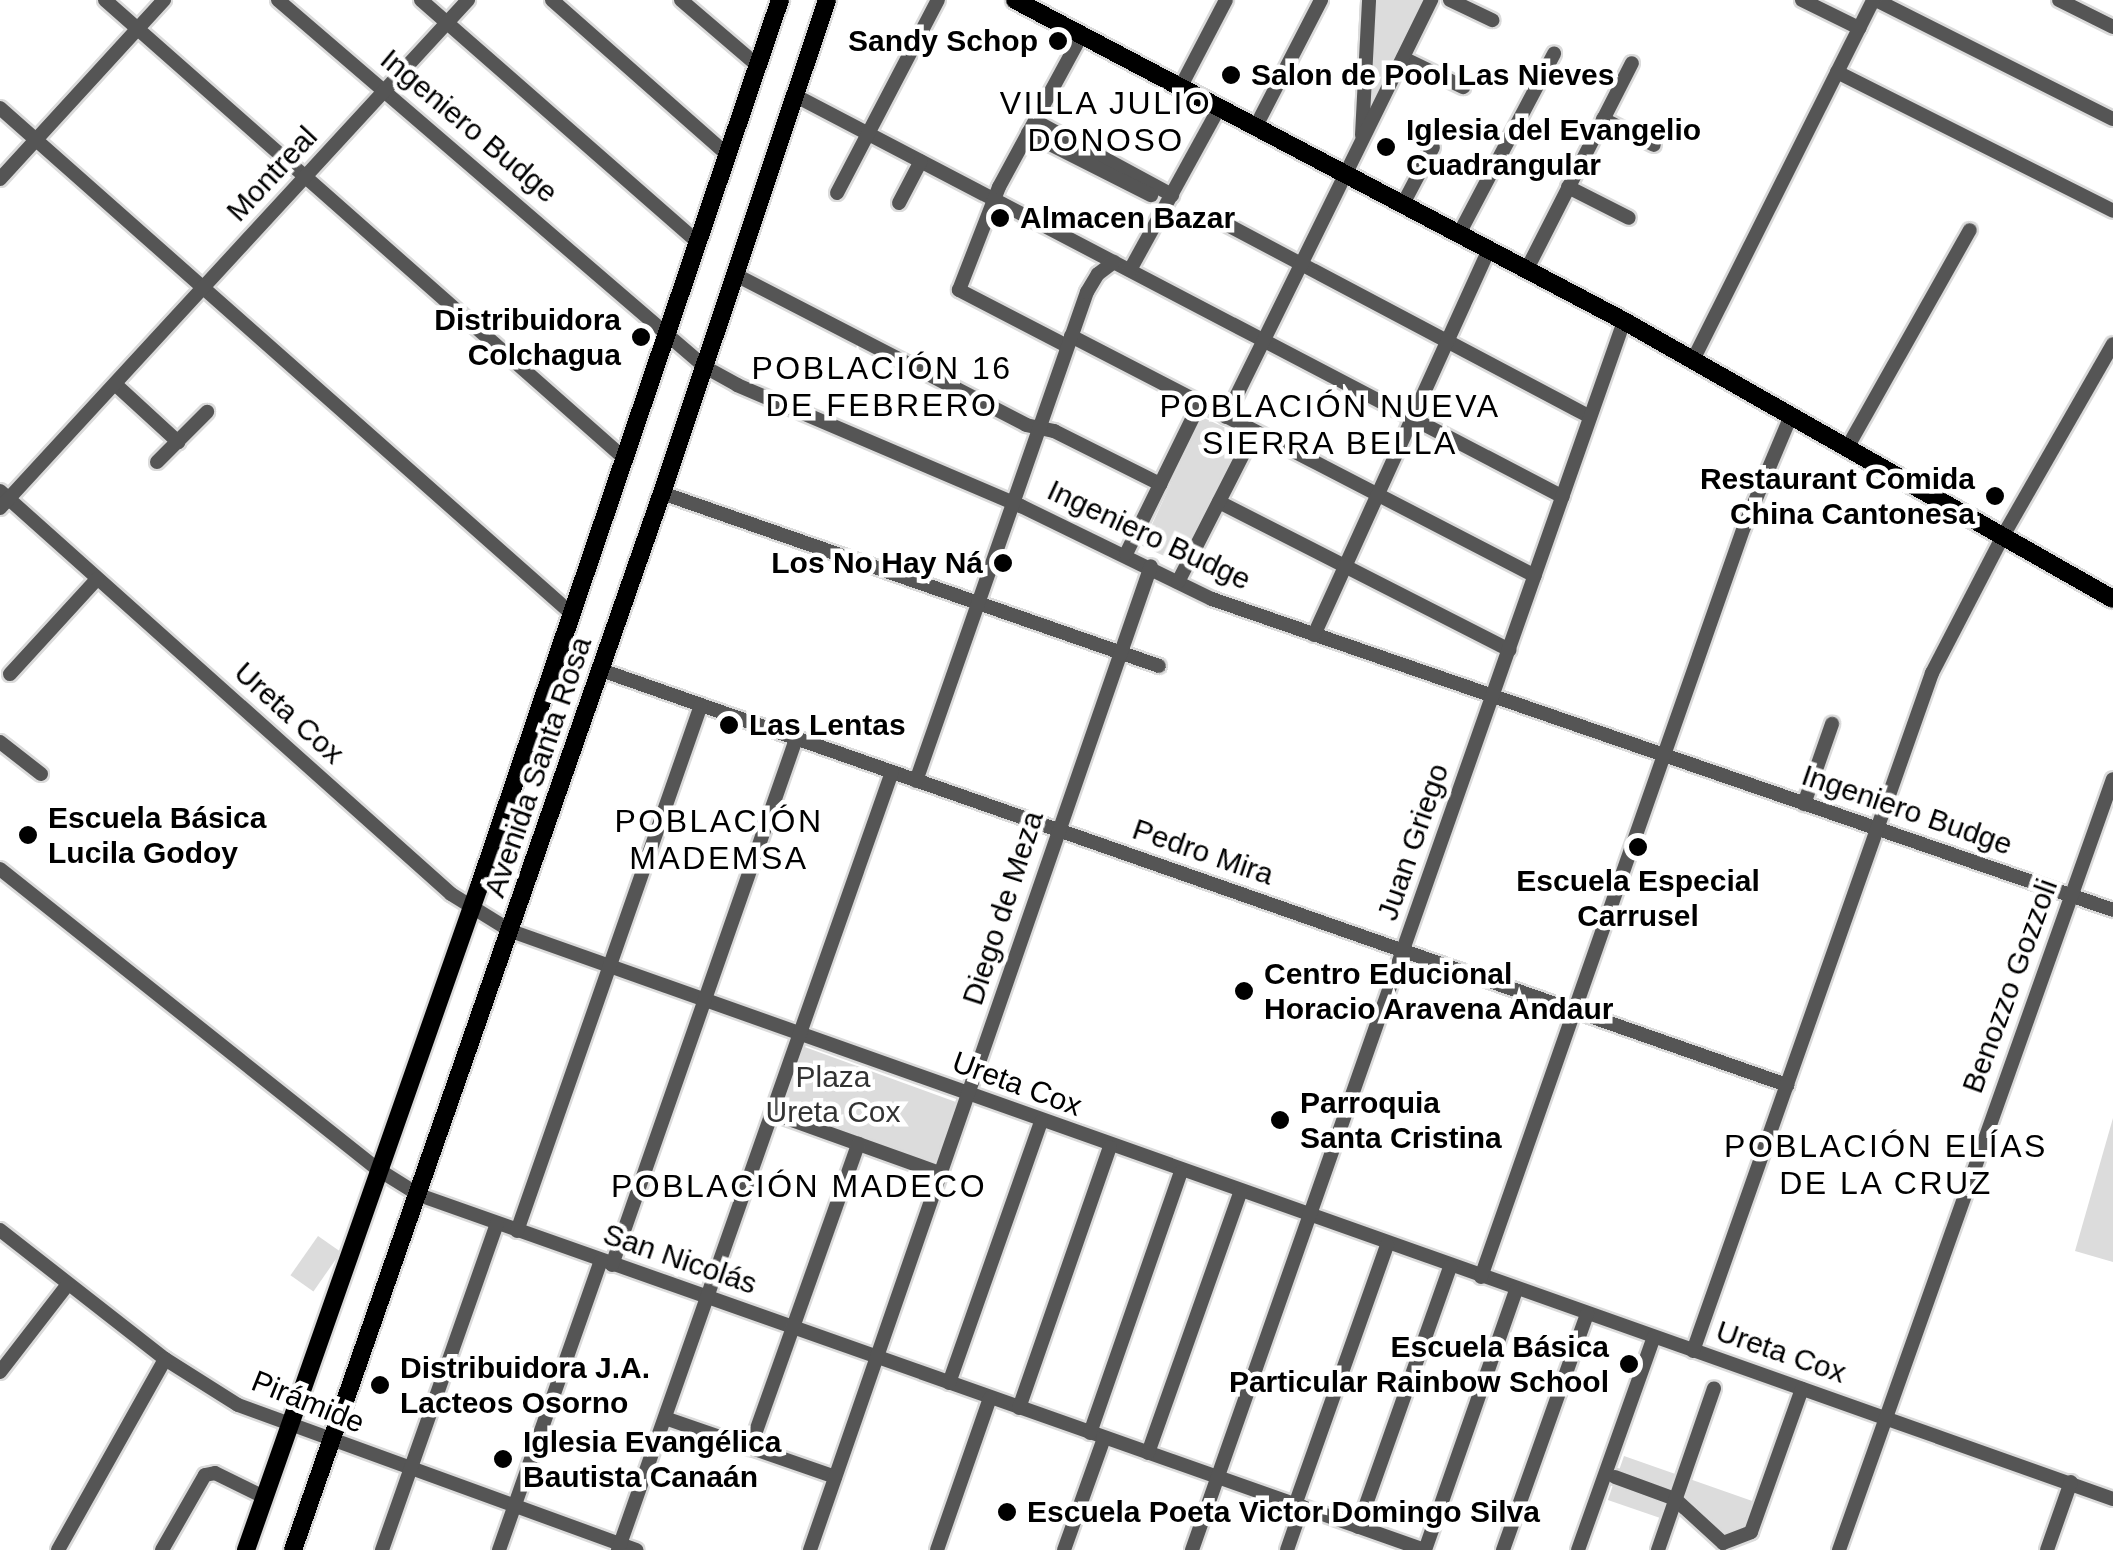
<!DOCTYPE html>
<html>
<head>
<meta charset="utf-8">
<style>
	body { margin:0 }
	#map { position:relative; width:2113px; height:1550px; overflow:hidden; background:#fff; font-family:Helvetica,sans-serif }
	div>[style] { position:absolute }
	.green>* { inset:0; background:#dcdcdc; transform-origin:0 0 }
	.roads { filter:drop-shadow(2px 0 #dbdbdb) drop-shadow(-2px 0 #dbdbdb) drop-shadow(0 2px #dbdbdb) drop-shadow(0 -2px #dbdbdb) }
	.minor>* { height:14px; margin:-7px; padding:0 7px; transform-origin:7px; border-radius:7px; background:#555 }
	.major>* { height:18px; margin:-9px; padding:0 9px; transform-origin:9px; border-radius:9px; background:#000 }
	.dots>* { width:28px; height:28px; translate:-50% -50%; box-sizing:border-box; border:5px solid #fff; border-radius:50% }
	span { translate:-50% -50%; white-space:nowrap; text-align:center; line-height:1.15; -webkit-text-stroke:9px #fff; paint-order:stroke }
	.poi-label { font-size:30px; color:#000; font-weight:700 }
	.right { translate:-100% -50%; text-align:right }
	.left { translate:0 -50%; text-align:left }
	.street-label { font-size:30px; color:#000 }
	.park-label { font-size:30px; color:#333 }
	.neighbourhood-label { font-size:32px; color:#000; letter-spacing:2.5px }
</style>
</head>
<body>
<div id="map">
	<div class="green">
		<i style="clip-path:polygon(1376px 0,1421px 0,1377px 95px,1369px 99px)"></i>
		<i style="left:1202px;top:417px;width:47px;height:142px;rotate:25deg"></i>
		<i style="left:802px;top:1046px;width:166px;height:69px;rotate:20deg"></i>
		<i style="clip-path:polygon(2113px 1118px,2113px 1262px,2075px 1251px)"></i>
		<i style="left:318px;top:1236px;width:28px;height:48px;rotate:35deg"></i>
		<i style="clip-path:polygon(1624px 1456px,1758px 1503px,1747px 1533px,1722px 1541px,1680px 1498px,1617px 1476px)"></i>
		<i style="left:1614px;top:1482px;width:60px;height:19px;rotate:19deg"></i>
	</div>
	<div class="roads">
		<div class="minor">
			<i style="left:105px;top:0;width:694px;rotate:41.43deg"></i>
			<i style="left:278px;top:0;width:563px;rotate:40.68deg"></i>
			<i style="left:705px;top:367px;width:37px;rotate:29deg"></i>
			<i style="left:737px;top:385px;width:309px;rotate:23.1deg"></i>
			<i style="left:1021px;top:506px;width:212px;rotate:26deg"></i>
			<i style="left:1212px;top:599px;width:953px;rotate:19.04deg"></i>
			<i style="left:421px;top:0;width:369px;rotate:41.2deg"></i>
			<i style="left:552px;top:0;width:235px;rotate:41.4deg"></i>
			<i style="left:681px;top:0;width:101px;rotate:40.6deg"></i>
			<i style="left:1450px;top:0;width:47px;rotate:25.5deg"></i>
			<i style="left:1802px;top:0;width:64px;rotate:26.2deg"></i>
			<i style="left:1876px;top:0;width:265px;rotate:26.7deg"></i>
			<i style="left:2059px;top:0;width:60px;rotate:26.6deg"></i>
			<i style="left:1403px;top:58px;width:67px;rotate:25.8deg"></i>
			<i style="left:1837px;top:72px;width:309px;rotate:26.7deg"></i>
			<i style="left:1180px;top:88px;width:99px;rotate:-62.4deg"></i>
			<i style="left:796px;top:96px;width:865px;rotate:27.6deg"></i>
			<i style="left:0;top:108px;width:764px;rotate:41.5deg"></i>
			<i style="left:1603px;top:119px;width:57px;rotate:27deg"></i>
			<i style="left:1035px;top:121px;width:156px;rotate:28.4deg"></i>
			<i style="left:1255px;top:128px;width:144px;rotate:-62.7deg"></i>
			<i style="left:1028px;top:133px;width:138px;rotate:26.8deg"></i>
			<i style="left:1362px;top:135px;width:135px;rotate:-87deg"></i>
			<i style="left:0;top:179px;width:243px;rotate:-47.5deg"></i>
			<i style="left:1568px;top:187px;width:68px;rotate:26.9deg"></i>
			<i style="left:837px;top:193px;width:218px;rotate:-62.4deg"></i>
			<i style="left:899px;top:203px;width:47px;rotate:-62.4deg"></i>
			<i style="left:1403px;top:204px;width:64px;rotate:-62.2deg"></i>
			<i style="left:1222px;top:222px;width:416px;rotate:27.9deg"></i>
			<i style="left:1459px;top:234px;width:204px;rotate:-62.2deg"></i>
			<i style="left:1527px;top:269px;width:231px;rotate:-63deg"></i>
			<i style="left:1130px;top:270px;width:185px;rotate:-61.2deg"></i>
			<i style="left:736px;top:275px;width:326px;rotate:27.3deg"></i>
			<i style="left:1026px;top:425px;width:29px;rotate:12deg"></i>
			<i style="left:1054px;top:431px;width:119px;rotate:26.6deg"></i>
			<i style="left:1071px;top:336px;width:522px;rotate:27.35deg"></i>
			<i style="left:1067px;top:346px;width:122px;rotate:-152.6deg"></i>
			<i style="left:959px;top:290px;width:110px;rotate:-68.8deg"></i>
			<i style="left:999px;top:187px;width:172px;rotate:-61.5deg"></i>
			<i style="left:1693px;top:360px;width:402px;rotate:-63.4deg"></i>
			<i style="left:115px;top:384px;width:86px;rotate:42.6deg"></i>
			<i style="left:1226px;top:417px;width:465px;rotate:-63.8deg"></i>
			<i style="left:1847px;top:448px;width:250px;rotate:-60.6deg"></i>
			<i style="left:157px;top:462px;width:71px;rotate:-45deg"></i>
			<i style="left:0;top:491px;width:605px;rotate:41.78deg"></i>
			<i style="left:451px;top:894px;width:70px;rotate:31.7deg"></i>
			<i style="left:511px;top:931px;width:1700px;rotate:19.52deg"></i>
			<i style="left:662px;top:493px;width:526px;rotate:19.19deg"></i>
			<i style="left:1219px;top:502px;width:326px;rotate:27deg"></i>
			<i style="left:0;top:508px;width:691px;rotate:-47.35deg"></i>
			<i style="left:1126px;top:554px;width:168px;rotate:-63.9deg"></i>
			<i style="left:1178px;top:582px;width:169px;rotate:-63deg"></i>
			<i style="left:1314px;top:635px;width:424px;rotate:-65.6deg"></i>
			<i style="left:601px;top:670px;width:1257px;rotate:19.29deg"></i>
			<i style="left:10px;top:674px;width:129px;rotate:-47.5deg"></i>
			<i style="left:0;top:742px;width:52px;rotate:38deg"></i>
			<i style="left:916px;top:781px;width:518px;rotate:-70.73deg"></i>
			<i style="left:1087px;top:292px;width:21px;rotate:-59deg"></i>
			<i style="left:1098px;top:274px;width:20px;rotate:-37deg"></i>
			<i style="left:1804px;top:804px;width:85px;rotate:-70.7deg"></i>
			<i style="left:0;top:869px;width:484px;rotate:38.5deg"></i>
			<i style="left:379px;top:1170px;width:47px;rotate:32deg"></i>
			<i style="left:419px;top:1195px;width:1066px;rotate:19.45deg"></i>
			<i style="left:772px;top:1113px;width:181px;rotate:19.7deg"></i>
			<i style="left:0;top:1230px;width:209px;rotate:38deg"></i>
			<i style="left:165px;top:1359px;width:86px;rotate:32.2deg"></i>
			<i style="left:238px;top:1405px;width:424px;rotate:20deg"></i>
			<i style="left:517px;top:1231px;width:557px;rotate:-70.72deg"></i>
			<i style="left:612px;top:1265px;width:557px;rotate:-70.72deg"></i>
			<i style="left:1481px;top:1277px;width:795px;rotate:-70.68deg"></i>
			<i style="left:1744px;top:527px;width:121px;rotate:-67.1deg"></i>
			<i style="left:1693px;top:1351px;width:719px;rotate:-70.58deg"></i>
			<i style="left:1932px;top:673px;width:154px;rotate:-62.6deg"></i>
			<i style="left:2003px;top:536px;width:221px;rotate:-60.2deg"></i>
			<i style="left:0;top:1372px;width:111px;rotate:-52.3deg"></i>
			<i style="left:949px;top:1383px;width:277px;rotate:-70.6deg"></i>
			<i style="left:1019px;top:1408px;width:276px;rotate:-70.8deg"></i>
			<i style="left:665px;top:1418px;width:180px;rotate:19.1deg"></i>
			<i style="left:1090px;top:1433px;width:276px;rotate:-70.8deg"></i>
			<i style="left:750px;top:1448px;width:323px;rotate:-70.4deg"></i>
			<i style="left:1148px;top:1453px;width:276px;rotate:-70.5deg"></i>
			<i style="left:1615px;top:1477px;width:64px;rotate:20.1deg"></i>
			<i style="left:1675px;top:1499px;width:65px;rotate:42.5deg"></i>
			<i style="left:1295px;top:1505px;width:276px;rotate:-70.5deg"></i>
			<i style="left:1358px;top:1527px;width:276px;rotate:-70.5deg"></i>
			<i style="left:1723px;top:1543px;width:30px;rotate:-21deg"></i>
			<i style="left:1751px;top:1532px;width:152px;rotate:-70.4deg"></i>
			<i style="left:58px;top:1550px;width:219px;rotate:-60.7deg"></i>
			<i style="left:162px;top:1550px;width:86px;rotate:-60.2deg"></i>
			<i style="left:205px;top:1475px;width:10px;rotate:-11deg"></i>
			<i style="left:215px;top:1473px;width:55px;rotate:26.1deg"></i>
			<i style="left:382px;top:1550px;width:346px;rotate:-70.6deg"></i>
			<i style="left:499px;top:1550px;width:306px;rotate:-70.6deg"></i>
			<i style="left:618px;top:1550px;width:825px;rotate:-70.6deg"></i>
			<i style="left:810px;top:1550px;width:1041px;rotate:-70.89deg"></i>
			<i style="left:937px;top:1550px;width:161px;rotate:-70.8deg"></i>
			<i style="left:1064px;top:1550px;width:119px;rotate:-70.3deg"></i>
			<i style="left:1192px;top:1550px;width:1303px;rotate:-70.63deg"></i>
			<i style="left:1287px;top:1550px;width:46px;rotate:-70.8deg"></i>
			<i style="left:1425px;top:1550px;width:275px;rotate:-70.7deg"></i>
			<i style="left:1503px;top:1550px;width:251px;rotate:-70.4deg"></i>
			<i style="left:1578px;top:1550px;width:226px;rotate:-70.4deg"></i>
			<i style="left:1658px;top:1550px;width:171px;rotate:-70.9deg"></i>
			<i style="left:1839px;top:1550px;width:818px;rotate:-70.44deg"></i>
			<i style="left:2047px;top:1550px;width:72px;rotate:-70.6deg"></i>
		</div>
		<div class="major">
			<i style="left:1015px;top:0;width:688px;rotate:27.79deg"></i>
			<i style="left:1624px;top:321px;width:562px;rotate:29.62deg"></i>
			<i style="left:246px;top:1550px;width:703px;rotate:-70.64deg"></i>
			<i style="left:479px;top:887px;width:937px;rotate:-71.26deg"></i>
			<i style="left:293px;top:1550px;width:1120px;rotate:-70.76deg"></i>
			<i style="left:662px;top:493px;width:520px;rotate:-71.5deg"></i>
		</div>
	</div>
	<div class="dots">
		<i style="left:1058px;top:41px;background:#000"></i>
		<i style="left:1231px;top:75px;background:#000"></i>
		<i style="left:1386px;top:147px;background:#000"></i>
		<i style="left:1000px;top:218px;background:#000"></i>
		<i style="left:641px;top:337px;background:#000"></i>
		<i style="left:1995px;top:496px;background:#000"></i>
		<i style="left:1003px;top:563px;background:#000"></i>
		<i style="left:729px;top:725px;background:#000"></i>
		<i style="left:28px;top:835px;background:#000"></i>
		<i style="left:1638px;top:847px;background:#000"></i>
		<i style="left:1244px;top:991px;background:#000"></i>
		<i style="left:1280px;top:1120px;background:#000"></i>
		<i style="left:1629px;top:1364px;background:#000"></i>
		<i style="left:380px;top:1385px;background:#000"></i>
		<i style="left:503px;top:1459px;background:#000"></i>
		<i style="left:1007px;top:1512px;background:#000"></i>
	</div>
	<div class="poi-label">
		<span class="right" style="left:1038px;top:41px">Sandy Schop</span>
		<span class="left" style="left:1251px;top:75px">Salon de Pool Las Nieves</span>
		<span class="left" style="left:1406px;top:147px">Iglesia del Evangelio<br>Cuadrangular</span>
		<span class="left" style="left:1020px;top:218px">Almacen Bazar</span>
		<span class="right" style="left:621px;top:337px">Distribuidora<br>Colchagua</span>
		<span class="right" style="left:1975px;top:496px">Restaurant Comida<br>China Cantonesa</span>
		<span class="right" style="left:983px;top:563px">Los No Hay Ná</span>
		<span class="left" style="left:749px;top:725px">Las Lentas</span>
		<span class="left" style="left:48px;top:835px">Escuela Básica<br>Lucila Godoy</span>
		<span style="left:1638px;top:898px">Escuela Especial<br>Carrusel</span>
		<span class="left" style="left:1264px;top:991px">Centro Educional<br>Horacio Aravena Andaur</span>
		<span class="left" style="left:1300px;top:1120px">Parroquia<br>Santa Cristina</span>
		<span class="right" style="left:1609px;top:1364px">Escuela Básica<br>Particular Rainbow School</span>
		<span class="left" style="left:400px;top:1385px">Distribuidora J.A.<br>Lacteos Osorno</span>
		<span class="left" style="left:523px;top:1459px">Iglesia Evangélica<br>Bautista Canaán</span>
		<span class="left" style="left:1027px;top:1512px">Escuela Poeta Victor Domingo Silva</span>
	</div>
	<div class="street-label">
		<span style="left:469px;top:126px;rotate:40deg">Ingeniero Budge</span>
		<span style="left:272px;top:174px;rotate:-47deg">Montreal</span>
		<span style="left:1149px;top:535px;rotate:25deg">Ingeniero Budge</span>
		<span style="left:289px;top:713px;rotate:42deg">Ureta Cox</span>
		<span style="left:538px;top:767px;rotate:-71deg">Avenida Santa Rosa</span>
		<span style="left:1907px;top:810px;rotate:19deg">Ingeniero Budge</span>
		<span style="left:1413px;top:842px;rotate:-71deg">Juan Griego</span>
		<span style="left:1203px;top:852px;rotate:19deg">Pedro Mira</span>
		<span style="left:1003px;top:908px;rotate:-72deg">Diego de Meza</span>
		<span style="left:2010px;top:986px;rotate:-70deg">Benozzo Gozzoli</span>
		<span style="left:1017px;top:1084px;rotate:20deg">Ureta Cox</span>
		<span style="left:680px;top:1259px;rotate:19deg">San Nicolás</span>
		<span style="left:1781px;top:1352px;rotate:19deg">Ureta Cox</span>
		<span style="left:308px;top:1402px;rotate:22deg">Pirámide</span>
	</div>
	<div class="park-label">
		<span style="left:833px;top:1094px">Plaza<br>Ureta Cox</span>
	</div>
	<div class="neighbourhood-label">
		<span style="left:1106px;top:122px">VILLA JULIO<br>DONOSO</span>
		<span style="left:882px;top:387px">POBLACIÓN 16<br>DE FEBRERO</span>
		<span style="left:1330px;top:425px">POBLACIÓN NUEVA<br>SIERRA BELLA</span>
		<span style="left:719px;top:840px">POBLACIÓN<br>MADEMSA</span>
		<span style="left:1886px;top:1165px">POBLACIÓN ELÍAS<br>DE LA CRUZ</span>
		<span style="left:799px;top:1186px">POBLACIÓN MADECO</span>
	</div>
</div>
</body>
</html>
